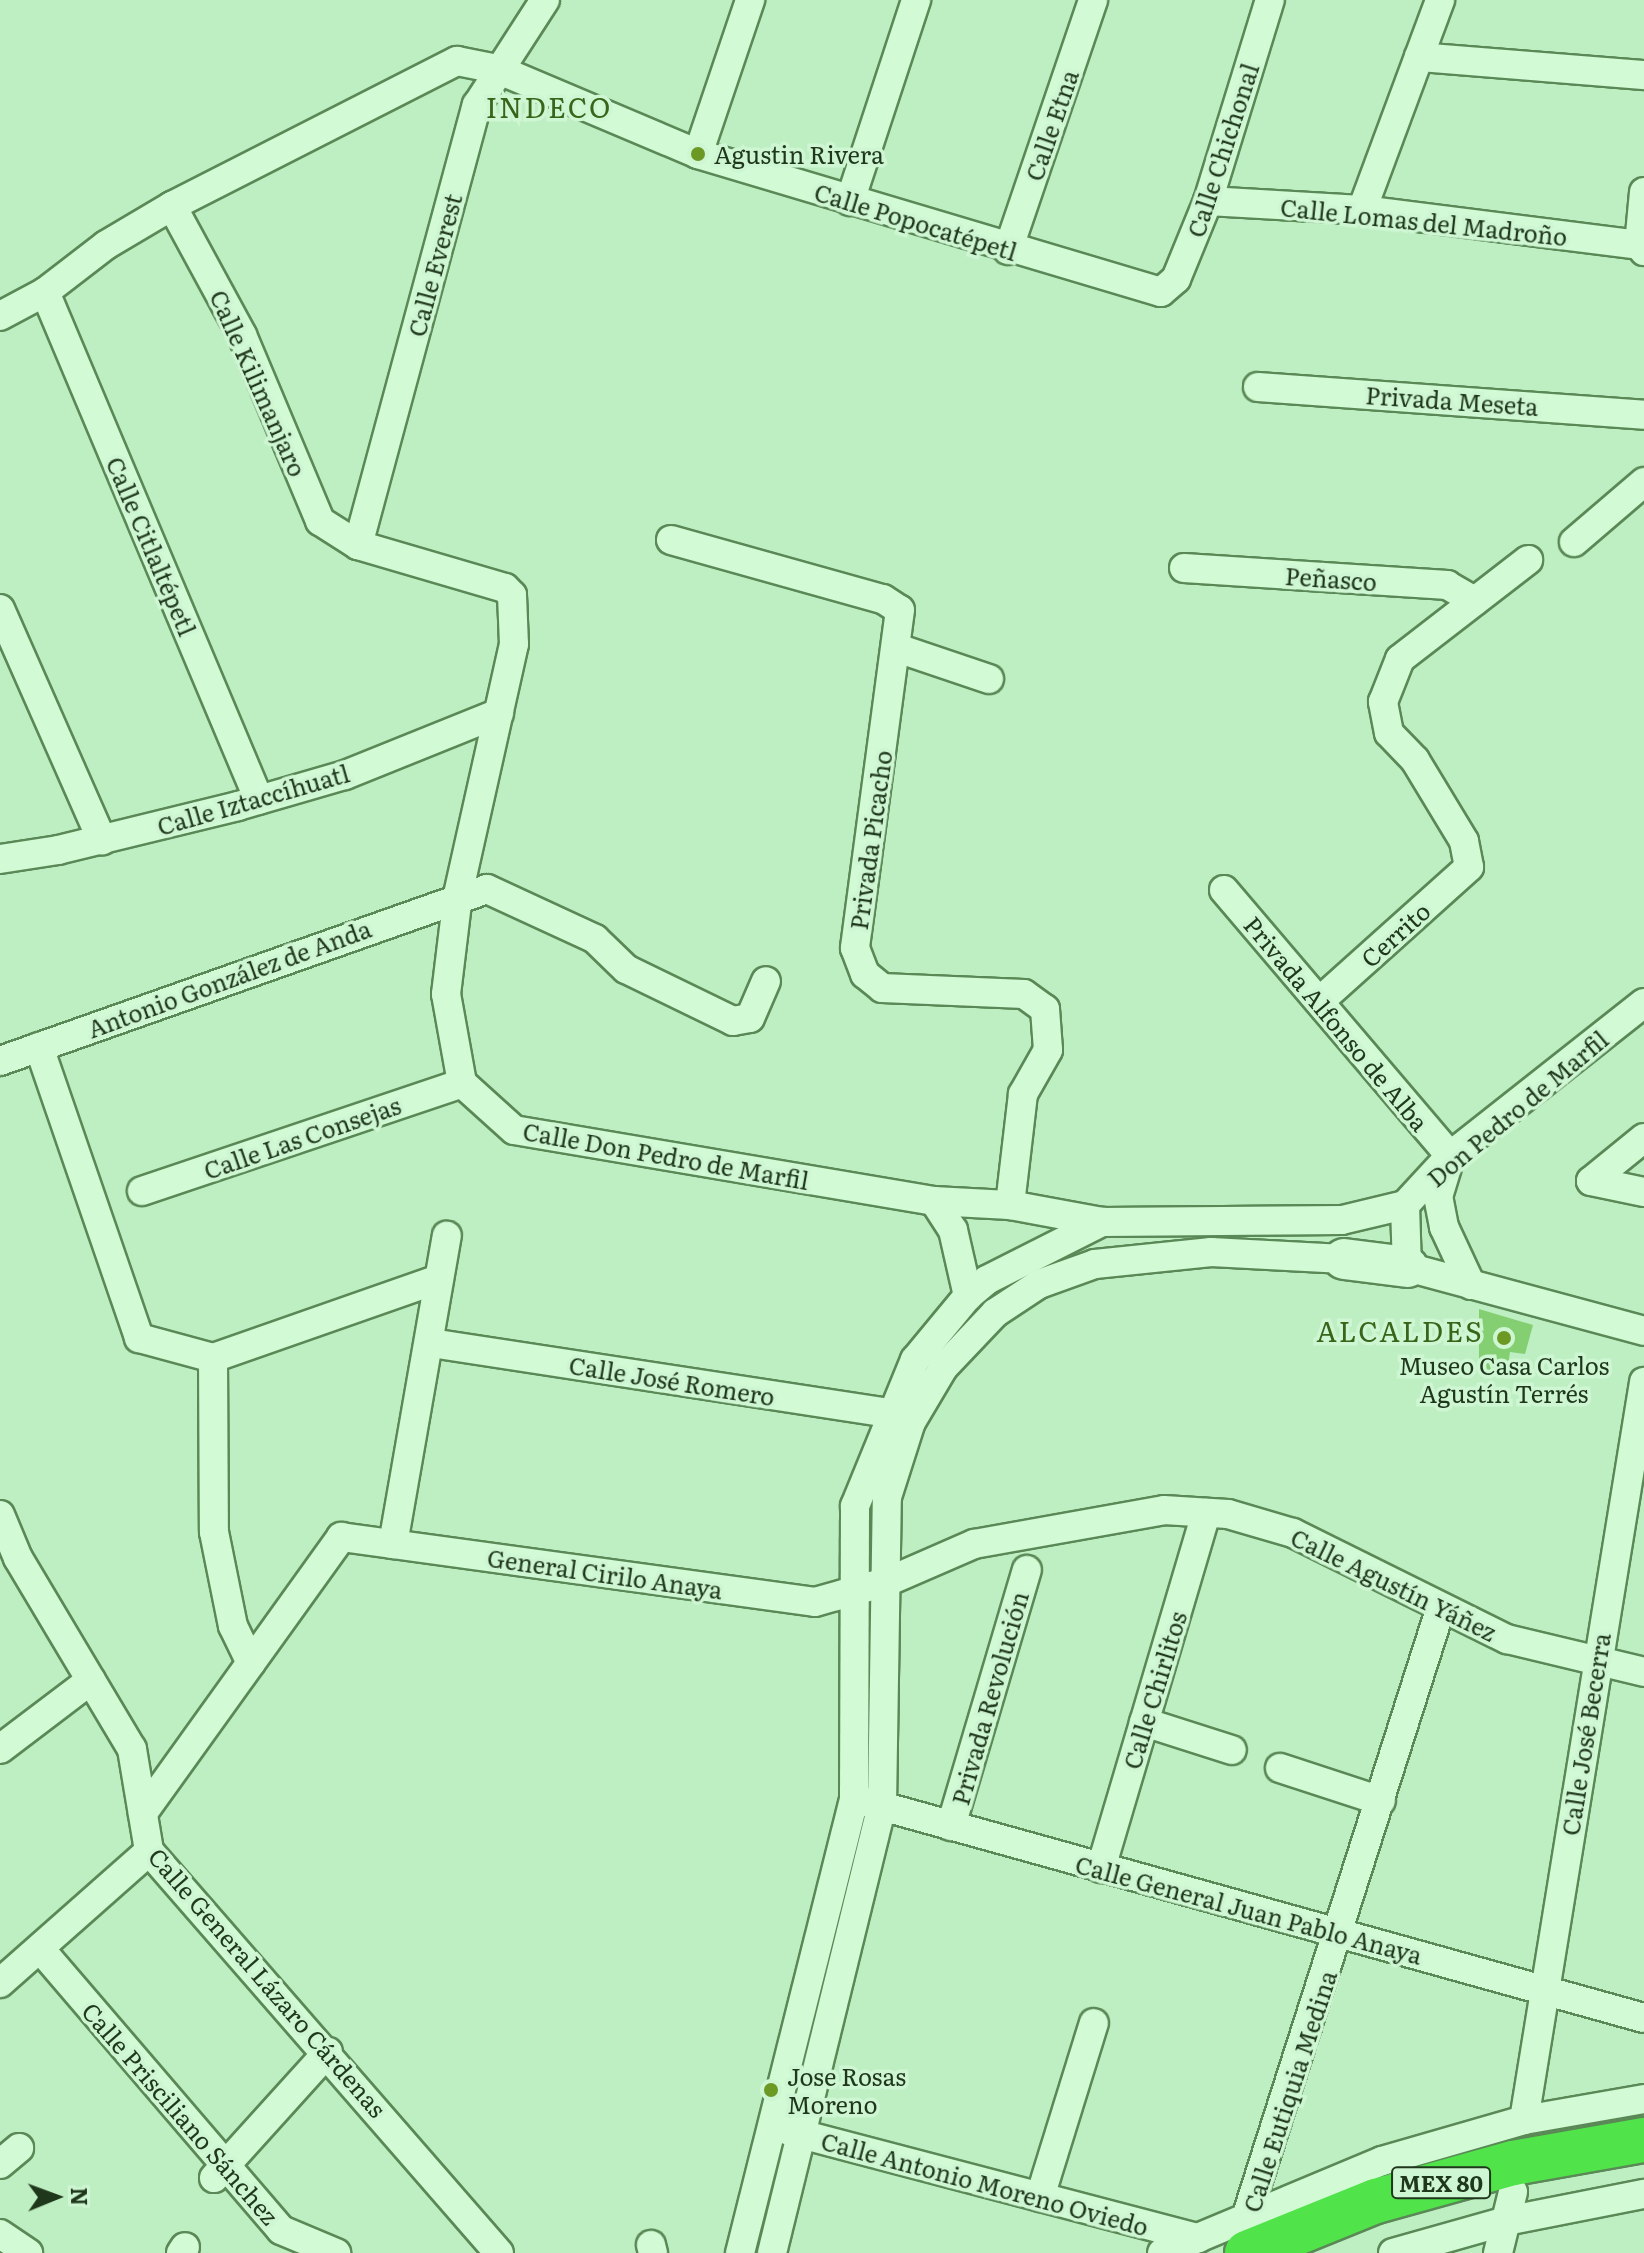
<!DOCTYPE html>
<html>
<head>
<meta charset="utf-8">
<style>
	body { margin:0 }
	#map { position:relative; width:1644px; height:2253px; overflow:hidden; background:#beefc2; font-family:Literata,serif }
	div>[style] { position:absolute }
	.building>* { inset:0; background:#84cf72 }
	.roads { filter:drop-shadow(2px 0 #5a8856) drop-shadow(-2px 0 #5a8856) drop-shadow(0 2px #5a8856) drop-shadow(0 -2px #5a8856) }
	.street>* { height:28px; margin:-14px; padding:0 14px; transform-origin:14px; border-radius:14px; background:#d1fad5 }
	.secondary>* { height:40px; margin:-20px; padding:0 20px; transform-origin:20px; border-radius:20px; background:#d1fad5 }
	.highway>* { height:44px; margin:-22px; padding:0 22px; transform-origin:22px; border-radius:22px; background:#51e34a }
	.dots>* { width:22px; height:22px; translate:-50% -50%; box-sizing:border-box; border:4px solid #cef6d2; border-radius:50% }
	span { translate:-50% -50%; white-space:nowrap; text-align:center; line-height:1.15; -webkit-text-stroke:7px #cef6d2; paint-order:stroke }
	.shield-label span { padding:2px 6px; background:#cef6d2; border:2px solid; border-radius:6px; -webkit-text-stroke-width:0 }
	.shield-label { font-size:22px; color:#1f371b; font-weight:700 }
	.street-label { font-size:24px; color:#1f371b }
	.poi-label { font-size:24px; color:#1f371b }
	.left { translate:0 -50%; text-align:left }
	.quarter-label { font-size:28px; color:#376519; letter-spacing:2px }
	.north { position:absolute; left:16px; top:2157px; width:80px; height:80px; -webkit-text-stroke:6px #cef6d2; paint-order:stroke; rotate:89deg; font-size:22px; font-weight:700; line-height:32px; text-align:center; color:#1f371b }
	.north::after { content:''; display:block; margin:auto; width:28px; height:36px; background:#1f371b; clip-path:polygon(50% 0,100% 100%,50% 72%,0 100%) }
</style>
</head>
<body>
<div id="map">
	<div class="building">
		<i style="clip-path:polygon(1479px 1309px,1533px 1325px,1525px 1354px,1510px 1352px,1507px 1373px,1499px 1378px,1479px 1369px)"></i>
	</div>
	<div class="roads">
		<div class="street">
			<i style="left:1419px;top:57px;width:226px;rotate:4.6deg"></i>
			<i style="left:698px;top:154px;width:163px;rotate:-71.3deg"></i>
			<i style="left:1644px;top:192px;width:53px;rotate:95.4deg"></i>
			<i style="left:1639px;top:245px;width:8px;rotate:50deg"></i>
			<i style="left:850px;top:201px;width:212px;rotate:-71.8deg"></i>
			<i style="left:1208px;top:201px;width:154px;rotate:3.3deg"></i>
			<i style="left:1362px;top:210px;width:279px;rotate:7.2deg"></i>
			<i style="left:172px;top:206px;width:147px;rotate:61.5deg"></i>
			<i style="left:242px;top:335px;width:202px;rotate:67.2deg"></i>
			<i style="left:320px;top:521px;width:45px;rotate:32.3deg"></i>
			<i style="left:358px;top:545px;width:153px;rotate:16.3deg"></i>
			<i style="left:505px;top:588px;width:10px;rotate:45deg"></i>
			<i style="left:512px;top:595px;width:49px;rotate:87.7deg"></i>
			<i style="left:514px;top:644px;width:257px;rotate:102.6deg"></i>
			<i style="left:458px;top:895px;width:100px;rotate:96.9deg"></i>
			<i style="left:446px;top:994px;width:90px;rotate:79.8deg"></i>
			<i style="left:462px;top:1083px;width:70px;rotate:42.1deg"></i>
			<i style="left:514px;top:1130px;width:426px;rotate:9.6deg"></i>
			<i style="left:934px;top:1201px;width:76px;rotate:3deg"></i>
			<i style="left:1010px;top:1205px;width:94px;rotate:10.5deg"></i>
			<i style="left:1102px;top:1222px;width:240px;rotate:-0.5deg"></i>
			<i style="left:1342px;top:1220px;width:65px;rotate:-13.4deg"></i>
			<i style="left:1405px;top:1205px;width:67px;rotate:-47.4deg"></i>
			<i style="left:1450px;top:1156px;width:247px;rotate:-38.3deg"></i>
			<i style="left:1362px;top:210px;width:224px;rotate:-69.6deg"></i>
			<i style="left:1008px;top:250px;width:264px;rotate:-71.2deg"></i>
			<i style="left:45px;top:292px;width:551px;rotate:67.16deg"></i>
			<i style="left:0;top:316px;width:51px;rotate:-28.1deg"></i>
			<i style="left:45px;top:292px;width:77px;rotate:-37.6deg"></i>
			<i style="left:106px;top:245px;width:77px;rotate:-30.6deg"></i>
			<i style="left:172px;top:206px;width:320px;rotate:-27deg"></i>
			<i style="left:457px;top:61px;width:41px;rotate:11.3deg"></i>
			<i style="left:497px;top:69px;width:218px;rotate:22.9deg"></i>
			<i style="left:698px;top:154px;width:483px;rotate:16.6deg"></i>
			<i style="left:1161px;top:292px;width:20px;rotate:-41deg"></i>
			<i style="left:1176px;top:279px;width:84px;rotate:-67.7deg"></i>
			<i style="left:1208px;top:201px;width:210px;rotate:-72.9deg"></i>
			<i style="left:1258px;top:387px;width:387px;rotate:4.1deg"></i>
			<i style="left:671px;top:540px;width:220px;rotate:15.6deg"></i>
			<i style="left:883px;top:599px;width:20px;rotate:33deg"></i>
			<i style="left:900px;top:610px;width:341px;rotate:97.6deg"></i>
			<i style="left:855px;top:948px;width:28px;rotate:69deg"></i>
			<i style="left:865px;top:974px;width:22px;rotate:39deg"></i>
			<i style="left:882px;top:988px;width:142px;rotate:2.4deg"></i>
			<i style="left:1024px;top:994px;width:26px;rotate:36deg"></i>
			<i style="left:1045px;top:1009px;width:41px;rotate:85.8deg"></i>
			<i style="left:1048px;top:1050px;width:51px;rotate:119.6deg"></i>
			<i style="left:1023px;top:1094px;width:112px;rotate:96.7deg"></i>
			<i style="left:1574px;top:542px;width:92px;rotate:-40.6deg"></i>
			<i style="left:358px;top:545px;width:456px;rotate:-74.9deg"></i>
			<i style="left:477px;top:105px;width:125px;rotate:-57.1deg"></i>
			<i style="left:1184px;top:568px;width:264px;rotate:3.7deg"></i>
			<i style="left:1447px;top:585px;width:32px;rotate:30deg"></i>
			<i style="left:0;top:609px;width:253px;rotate:66.2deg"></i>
			<i style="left:897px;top:648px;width:97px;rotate:18.6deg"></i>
			<i style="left:0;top:859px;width:59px;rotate:-8.8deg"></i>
			<i style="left:58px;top:850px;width:185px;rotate:-13.7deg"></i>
			<i style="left:238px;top:806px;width:111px;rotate:-16.2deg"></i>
			<i style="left:345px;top:775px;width:166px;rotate:-21.9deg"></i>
			<i style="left:1224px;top:890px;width:349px;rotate:49.6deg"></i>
			<i style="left:1321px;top:1000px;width:199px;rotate:-41.9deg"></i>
			<i style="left:1469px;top:867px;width:26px;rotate:-101deg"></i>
			<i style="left:1464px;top:841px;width:95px;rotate:-121.2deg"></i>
			<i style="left:1415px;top:760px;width:37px;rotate:-134deg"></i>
			<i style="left:1389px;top:733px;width:32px;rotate:-101deg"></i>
			<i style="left:1383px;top:702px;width:46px;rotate:-68.4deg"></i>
			<i style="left:1400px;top:659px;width:162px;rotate:-37.7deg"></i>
			<i style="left:39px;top:1047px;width:308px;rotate:71deg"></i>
			<i style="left:139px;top:1338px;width:77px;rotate:15.1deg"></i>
			<i style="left:0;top:1061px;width:516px;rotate:-19.45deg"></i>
			<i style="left:487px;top:889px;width:119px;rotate:24.8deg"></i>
			<i style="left:595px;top:939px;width:43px;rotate:44.1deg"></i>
			<i style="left:626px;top:969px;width:119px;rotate:25.9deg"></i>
			<i style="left:733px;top:1021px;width:17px;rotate:-10deg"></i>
			<i style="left:750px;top:1018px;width:40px;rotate:-66.6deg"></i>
			<i style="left:1449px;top:1161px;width:37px;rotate:107deg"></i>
			<i style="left:1438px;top:1196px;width:32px;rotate:79deg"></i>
			<i style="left:1444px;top:1227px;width:64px;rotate:65deg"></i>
			<i style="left:1591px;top:1181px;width:68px;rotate:-39.1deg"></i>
			<i style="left:1591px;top:1181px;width:54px;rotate:11.7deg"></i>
			<i style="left:142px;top:1191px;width:338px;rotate:-18.6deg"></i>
			<i style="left:934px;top:1201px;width:35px;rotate:57deg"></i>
			<i style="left:953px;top:1230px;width:68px;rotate:77.2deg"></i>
			<i style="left:1405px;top:1205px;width:62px;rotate:88.2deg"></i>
			<i style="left:1407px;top:1267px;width:245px;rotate:15.1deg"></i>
			<i style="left:431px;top:1343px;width:464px;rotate:8.7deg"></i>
			<i style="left:890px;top:1413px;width:18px;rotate:22deg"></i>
			<i style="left:213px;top:1358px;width:174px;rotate:89.7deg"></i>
			<i style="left:214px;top:1532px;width:96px;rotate:78.6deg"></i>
			<i style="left:233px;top:1626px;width:41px;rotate:64.1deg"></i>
			<i style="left:213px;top:1358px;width:239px;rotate:-19.3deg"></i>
			<i style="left:0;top:1515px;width:47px;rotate:67.3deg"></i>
			<i style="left:18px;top:1558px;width:222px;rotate:59.2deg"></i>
			<i style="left:132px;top:1749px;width:103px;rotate:80.5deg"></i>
			<i style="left:149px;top:1851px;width:533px;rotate:48.96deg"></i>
			<i style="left:393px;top:1544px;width:313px;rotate:-80.1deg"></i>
			<i style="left:1144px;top:1722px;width:92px;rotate:17.7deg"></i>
			<i style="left:0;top:1749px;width:114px;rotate:-37.2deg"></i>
			<i style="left:1280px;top:1768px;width:106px;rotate:18.1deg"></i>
			<i style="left:867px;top:1802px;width:806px;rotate:15.54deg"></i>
			<i style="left:143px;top:1813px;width:340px;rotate:-54.3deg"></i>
			<i style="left:341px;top:1537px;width:478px;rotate:7.8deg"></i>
			<i style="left:815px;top:1602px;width:77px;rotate:-15.8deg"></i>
			<i style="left:889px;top:1581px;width:93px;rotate:-23.5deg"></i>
			<i style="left:974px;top:1544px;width:193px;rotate:-10.1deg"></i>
			<i style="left:1164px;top:1510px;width:64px;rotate:3.6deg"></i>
			<i style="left:1228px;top:1514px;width:68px;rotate:16.3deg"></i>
			<i style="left:1293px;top:1533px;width:239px;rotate:26.4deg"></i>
			<i style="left:1507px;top:1639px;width:141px;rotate:13.5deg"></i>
			<i style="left:951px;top:1826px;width:267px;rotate:-73.5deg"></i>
			<i style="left:1101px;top:1868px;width:370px;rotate:-73.5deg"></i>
			<i style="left:42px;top:1951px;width:367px;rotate:49.4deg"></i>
			<i style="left:281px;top:2230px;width:60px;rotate:22.7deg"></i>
			<i style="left:0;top:1983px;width:199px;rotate:-41.5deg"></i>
			<i style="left:1524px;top:2120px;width:748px;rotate:-80.76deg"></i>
			<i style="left:789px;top:2131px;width:423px;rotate:14.7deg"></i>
			<i style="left:0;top:2164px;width:25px;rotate:-40deg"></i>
			<i style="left:214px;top:2178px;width:170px;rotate:-47.9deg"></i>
			<i style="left:1040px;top:2197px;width:182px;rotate:-72.8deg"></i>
			<i style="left:0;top:2234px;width:34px;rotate:34deg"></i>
			<i style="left:651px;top:2245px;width:8px;rotate:76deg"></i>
			<i style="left:181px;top:2253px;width:7px;rotate:-56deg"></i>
			<i style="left:740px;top:2253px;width:469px;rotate:-75.9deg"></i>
			<i style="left:854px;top:1798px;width:292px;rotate:-89.8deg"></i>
			<i style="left:855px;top:1506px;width:158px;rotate:-67.7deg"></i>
			<i style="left:915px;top:1360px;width:83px;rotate:-50.4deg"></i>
			<i style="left:968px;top:1296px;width:25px;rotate:-40deg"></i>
			<i style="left:987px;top:1280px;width:129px;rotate:-26.8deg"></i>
			<i style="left:772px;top:2253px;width:460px;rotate:-76.2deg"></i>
			<i style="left:882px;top:1806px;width:309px;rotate:-89.1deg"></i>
			<i style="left:887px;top:1497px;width:79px;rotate:-72.3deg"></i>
			<i style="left:911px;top:1422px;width:63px;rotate:-59.3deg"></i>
			<i style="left:943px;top:1368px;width:76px;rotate:-46.6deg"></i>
			<i style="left:995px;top:1313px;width:53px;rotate:-33.4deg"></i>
			<i style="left:1039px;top:1284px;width:59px;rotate:-19.7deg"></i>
			<i style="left:1095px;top:1264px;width:117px;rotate:-5.9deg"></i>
			<i style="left:1211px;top:1252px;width:133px;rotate:3deg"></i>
			<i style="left:1162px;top:2253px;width:238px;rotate:-22.7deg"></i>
			<i style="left:1382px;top:2161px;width:148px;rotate:-16.1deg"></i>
			<i style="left:1524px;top:2120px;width:122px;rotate:-9.9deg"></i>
			<i style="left:1258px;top:2253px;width:37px;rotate:-109deg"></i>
			<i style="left:1246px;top:2218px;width:641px;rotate:-72.3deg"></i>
			<i style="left:1393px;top:2253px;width:117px;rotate:-15.8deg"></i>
			<i style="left:1506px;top:2221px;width:141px;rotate:-11.1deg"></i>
			<i style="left:1498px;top:2253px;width:63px;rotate:-76.2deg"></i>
		</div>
		<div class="secondary">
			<i style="left:1344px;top:1259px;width:64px;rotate:7.2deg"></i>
		</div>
		<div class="highway">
			<i style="left:1247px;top:2253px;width:139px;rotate:-22deg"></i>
			<i style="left:1376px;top:2201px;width:142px;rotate:-15.5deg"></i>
			<i style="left:1513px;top:2163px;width:133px;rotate:-10deg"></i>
		</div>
	</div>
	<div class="dots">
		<i style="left:698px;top:154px;background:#6c9924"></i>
		<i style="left:1504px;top:1338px;background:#6c9924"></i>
		<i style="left:771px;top:2090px;background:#6c9924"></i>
	</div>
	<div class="shield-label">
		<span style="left:1441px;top:2183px">MEX 80</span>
	</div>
	<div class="street-label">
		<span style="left:1051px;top:125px;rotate:-71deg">Calle Etna</span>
		<span style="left:1222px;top:150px;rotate:-72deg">Calle Chichonal</span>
		<span style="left:916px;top:221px;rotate:17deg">Calle Popocatépetl</span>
		<span style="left:1424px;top:221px;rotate:6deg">Calle Lomas del Madroño</span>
		<span style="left:434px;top:265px;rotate:-75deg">Calle Everest</span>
		<span style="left:259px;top:383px;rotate:66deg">Calle Kilimanjaro</span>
		<span style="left:1452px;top:400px;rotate:4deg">Privada Meseta</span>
		<span style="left:152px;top:546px;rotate:67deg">Calle Citlaltépetl</span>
		<span style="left:1331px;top:578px;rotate:4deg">Peñasco</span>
		<span style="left:253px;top:799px;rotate:-16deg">Calle Iztaccíhuatl</span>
		<span style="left:870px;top:840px;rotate:-82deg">Privada Picacho</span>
		<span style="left:1395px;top:934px;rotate:-42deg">Cerrito</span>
		<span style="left:229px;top:978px;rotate:-20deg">Antonio González de Anda</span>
		<span style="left:1337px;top:1023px;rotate:50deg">Privada Alfonso de Alba</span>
		<span style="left:1517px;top:1108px;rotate:-40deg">Don Pedro de Marfil</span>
		<span style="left:302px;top:1137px;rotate:-19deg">Calle Las Consejas</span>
		<span style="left:666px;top:1155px;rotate:10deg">Calle Don Pedro de Marfil</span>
		<span style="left:672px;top:1380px;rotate:9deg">Calle José Romero</span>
		<span style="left:605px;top:1573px;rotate:8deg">General Cirilo Anaya</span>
		<span style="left:1394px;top:1584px;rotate:26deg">Calle Agustín Yáñez</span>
		<span style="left:1154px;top:1690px;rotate:-73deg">Calle Chirlitos</span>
		<span style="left:989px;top:1698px;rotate:-74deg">Privada Revolución</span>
		<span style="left:1585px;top:1734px;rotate:-81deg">Calle José Becerra</span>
		<span style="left:1249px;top:1909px;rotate:15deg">Calle General Juan Pablo Anaya</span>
		<span style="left:268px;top:1982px;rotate:49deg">Calle General Lázaro Cárdenas</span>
		<span style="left:1289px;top:2091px;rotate:-72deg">Calle Eutiquia Medina</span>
		<span style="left:181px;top:2113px;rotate:49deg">Calle Prisciliano Sánchez</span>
		<span style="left:985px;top:2183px;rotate:15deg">Calle Antonio Moreno Oviedo</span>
	</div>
	<div class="poi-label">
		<span class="left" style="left:714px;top:154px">Agustin Rivera</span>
		<span style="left:1504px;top:1379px">Museo Casa Carlos<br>Agustín Terrés</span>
		<span class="left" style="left:787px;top:2090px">Jose Rosas<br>Moreno</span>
	</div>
	<div class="quarter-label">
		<span style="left:549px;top:106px">INDECO</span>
		<span style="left:1400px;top:1330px">ALCALDES</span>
	</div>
	<div class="north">N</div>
</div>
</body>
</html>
